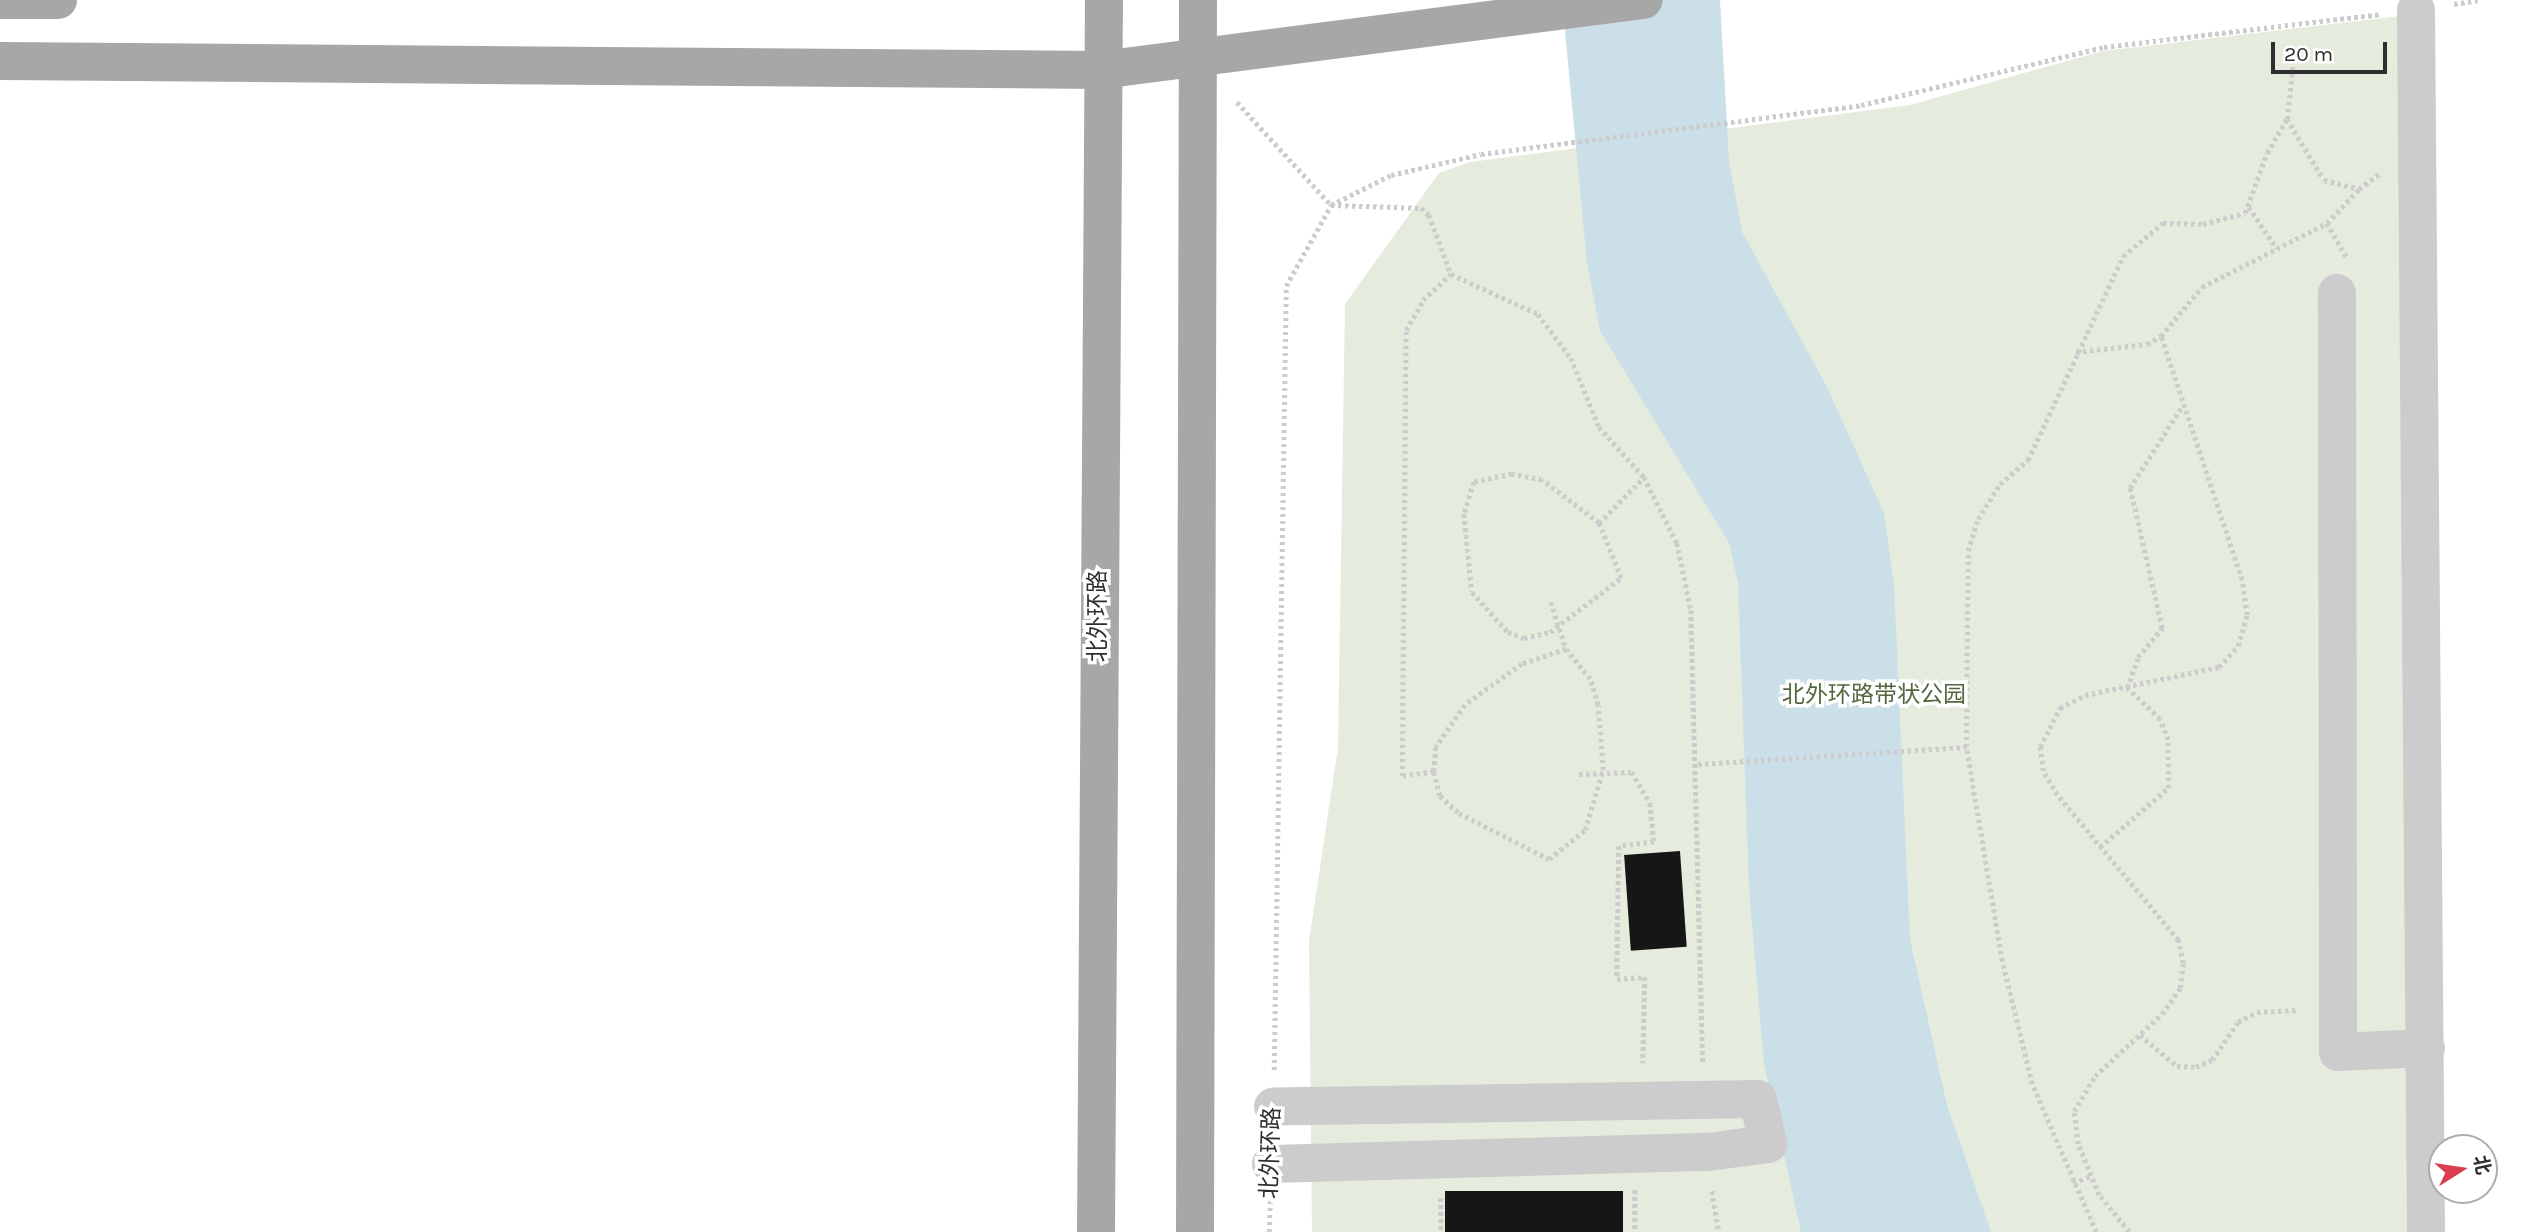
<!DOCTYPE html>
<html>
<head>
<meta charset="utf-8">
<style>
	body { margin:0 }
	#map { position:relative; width:2526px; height:1232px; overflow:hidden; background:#fff; font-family:Karla,"Noto Sans SC",sans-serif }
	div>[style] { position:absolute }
	.green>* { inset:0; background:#e5ebdd }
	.water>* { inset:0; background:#cbdfe9 }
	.building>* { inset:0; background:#161616; transform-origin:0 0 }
	.path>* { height:4.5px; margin-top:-2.25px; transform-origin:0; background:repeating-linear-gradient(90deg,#ccc 0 3.5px,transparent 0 7px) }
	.minor>* { height:38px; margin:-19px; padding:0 19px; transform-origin:19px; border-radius:19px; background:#ccc }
	.major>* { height:38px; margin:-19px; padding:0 19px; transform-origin:19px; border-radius:19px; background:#a7a7a7 }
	span { translate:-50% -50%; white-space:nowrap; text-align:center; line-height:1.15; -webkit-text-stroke:7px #fff; paint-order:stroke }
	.street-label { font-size:23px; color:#2f2f2f }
	.park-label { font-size:23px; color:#53673f }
	.north { position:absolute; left:2428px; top:1134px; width:70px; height:70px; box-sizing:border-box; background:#fff; border:2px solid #acacac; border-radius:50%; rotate:78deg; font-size:19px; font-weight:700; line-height:28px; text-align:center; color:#2f2f2f }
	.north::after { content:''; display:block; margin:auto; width:24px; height:32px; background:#d93d4f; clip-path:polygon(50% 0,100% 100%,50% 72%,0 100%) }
	.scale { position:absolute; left:2271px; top:42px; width:116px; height:32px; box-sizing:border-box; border:4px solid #2f2f2f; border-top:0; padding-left:9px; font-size:21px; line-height:24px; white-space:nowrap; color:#2f2f2f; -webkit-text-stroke:5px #fff; paint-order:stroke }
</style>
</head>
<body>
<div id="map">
	<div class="green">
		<i style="clip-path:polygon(2409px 15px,2410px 1232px,1312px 1232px,1309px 941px,1338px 747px,1345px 304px,1439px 173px,1470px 162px,1910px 105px,2103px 51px)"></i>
	</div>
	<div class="water">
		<i style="clip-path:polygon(1562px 0,1720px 0,1729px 161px,1742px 232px,1826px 385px,1884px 513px,1894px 585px,1910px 939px,1947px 1105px,1991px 1232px,1801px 1232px,1764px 1064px,1749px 888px,1738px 583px,1729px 543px,1600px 331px,1587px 263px)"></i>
	</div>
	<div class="building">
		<i style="left:1680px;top:851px;width:96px;height:56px;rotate:86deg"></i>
		<i style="left:1623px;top:1191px;width:41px;height:178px;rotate:90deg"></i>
	</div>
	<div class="path">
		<i style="left:2454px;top:4px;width:24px;rotate:-9deg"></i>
		<i style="left:1237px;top:102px;width:139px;rotate:47.6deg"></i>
		<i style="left:1331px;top:205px;width:90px;rotate:1.9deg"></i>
		<i style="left:1421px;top:208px;width:11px;rotate:41deg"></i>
		<i style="left:1429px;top:215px;width:63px;rotate:69.6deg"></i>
		<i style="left:1451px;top:274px;width:96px;rotate:24.7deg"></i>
		<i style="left:1538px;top:314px;width:55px;rotate:53.1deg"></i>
		<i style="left:1571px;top:358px;width:74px;rotate:67.9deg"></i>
		<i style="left:1599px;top:427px;width:67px;rotate:48deg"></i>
		<i style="left:1644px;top:477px;width:74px;rotate:63.4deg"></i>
		<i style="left:1677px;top:543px;width:68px;rotate:78.2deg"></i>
		<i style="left:1691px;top:610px;width:453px;rotate:88.5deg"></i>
		<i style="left:2287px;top:119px;width:66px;rotate:-83.9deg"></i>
		<i style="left:2249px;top:207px;width:50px;rotate:56.3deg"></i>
		<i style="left:2327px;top:223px;width:40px;rotate:60.3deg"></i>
		<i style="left:2076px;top:352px;width:71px;rotate:-6.4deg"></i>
		<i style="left:2147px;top:344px;width:16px;rotate:-30deg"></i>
		<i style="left:2161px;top:336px;width:64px;rotate:-50.1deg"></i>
		<i style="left:2202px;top:287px;width:140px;rotate:-27.1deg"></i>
		<i style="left:2327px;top:223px;width:47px;rotate:-46.7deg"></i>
		<i style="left:1599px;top:523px;width:71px;rotate:-143deg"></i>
		<i style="left:1542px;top:480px;width:31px;rotate:-169deg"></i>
		<i style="left:1512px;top:474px;width:39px;rotate:168deg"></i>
		<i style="left:1474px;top:482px;width:34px;rotate:107deg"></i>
		<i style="left:1464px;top:514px;width:78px;rotate:84.1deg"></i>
		<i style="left:1472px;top:592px;width:54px;rotate:48deg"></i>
		<i style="left:1508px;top:632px;width:17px;rotate:21deg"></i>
		<i style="left:1524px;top:638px;width:27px;rotate:-13deg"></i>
		<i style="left:1550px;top:632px;width:89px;rotate:-37.3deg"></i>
		<i style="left:1621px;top:578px;width:59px;rotate:-111.8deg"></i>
		<i style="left:1599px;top:523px;width:64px;rotate:-45.6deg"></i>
		<i style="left:1551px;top:602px;width:49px;rotate:72.3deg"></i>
		<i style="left:1698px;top:764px;width:269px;rotate:-3.6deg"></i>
		<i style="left:1434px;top:772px;width:25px;rotate:76deg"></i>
		<i style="left:1440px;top:796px;width:25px;rotate:42deg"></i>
		<i style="left:1459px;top:813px;width:101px;rotate:27.1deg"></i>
		<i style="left:1549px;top:859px;width:46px;rotate:-38.9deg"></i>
		<i style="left:1585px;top:830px;width:63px;rotate:-73.3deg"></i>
		<i style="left:1603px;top:770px;width:65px;rotate:-94.4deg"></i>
		<i style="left:1598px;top:705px;width:27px;rotate:-107deg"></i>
		<i style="left:1590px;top:679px;width:38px;rotate:-129deg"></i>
		<i style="left:1566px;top:649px;width:46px;rotate:161.2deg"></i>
		<i style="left:1522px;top:664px;width:70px;rotate:144.3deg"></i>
		<i style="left:1465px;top:705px;width:51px;rotate:124.6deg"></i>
		<i style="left:1436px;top:747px;width:25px;rotate:95deg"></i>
		<i style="left:1434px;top:772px;width:32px;rotate:173deg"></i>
		<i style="left:1402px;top:776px;width:446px;rotate:-89.5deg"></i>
		<i style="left:1406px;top:330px;width:34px;rotate:-60deg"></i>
		<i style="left:1423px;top:300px;width:38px;rotate:-43deg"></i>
		<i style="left:1579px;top:774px;width:53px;rotate:-2.2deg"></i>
		<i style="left:1632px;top:772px;width:36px;rotate:60deg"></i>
		<i style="left:1650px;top:803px;width:39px;rotate:84deg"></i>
		<i style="left:1654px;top:842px;width:35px;rotate:173deg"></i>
		<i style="left:1619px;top:846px;width:133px;rotate:90.9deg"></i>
		<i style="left:1617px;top:979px;width:28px;rotate:-4deg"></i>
		<i style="left:1645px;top:977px;width:86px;rotate:91.3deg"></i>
		<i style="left:2100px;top:847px;width:90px;rotate:-40.9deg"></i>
		<i style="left:2168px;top:788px;width:48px;rotate:-90deg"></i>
		<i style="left:2168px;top:740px;width:22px;rotate:-111deg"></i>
		<i style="left:2160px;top:719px;width:45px;rotate:-136.8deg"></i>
		<i style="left:2127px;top:688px;width:33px;rotate:-70deg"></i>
		<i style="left:2138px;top:657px;width:38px;rotate:-50deg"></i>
		<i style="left:2162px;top:628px;width:144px;rotate:-102.9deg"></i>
		<i style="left:2130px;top:488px;width:95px;rotate:-57.5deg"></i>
		<i style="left:2140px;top:1035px;width:48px;rotate:40deg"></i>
		<i style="left:2177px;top:1066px;width:19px;rotate:3deg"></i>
		<i style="left:2196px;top:1067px;width:17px;rotate:-24deg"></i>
		<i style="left:2212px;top:1060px;width:46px;rotate:-55.6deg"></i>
		<i style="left:2238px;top:1022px;width:21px;rotate:-28deg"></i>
		<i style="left:2257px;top:1012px;width:42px;rotate:-2.7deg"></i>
		<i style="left:1274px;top:1070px;width:784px;rotate:-89.12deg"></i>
		<i style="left:1286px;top:286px;width:93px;rotate:-60.9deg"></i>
		<i style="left:1331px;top:205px;width:67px;rotate:-26.6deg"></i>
		<i style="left:1391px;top:175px;width:92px;rotate:-13.1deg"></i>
		<i style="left:1481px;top:154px;width:383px;rotate:-7.3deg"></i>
		<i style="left:1861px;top:105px;width:250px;rotate:-13.4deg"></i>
		<i style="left:2104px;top:47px;width:277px;rotate:-6.8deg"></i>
		<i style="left:2073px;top:1183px;width:19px;rotate:-21deg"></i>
		<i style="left:1635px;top:1190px;width:42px;rotate:90deg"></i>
		<i style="left:1712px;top:1191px;width:42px;rotate:80.3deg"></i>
		<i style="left:1441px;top:1198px;width:34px;rotate:90deg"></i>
		<i style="left:1269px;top:1232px;width:31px;rotate:-88deg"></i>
		<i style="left:2096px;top:1232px;width:161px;rotate:-113.4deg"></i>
		<i style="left:2032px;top:1084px;width:127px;rotate:-103.7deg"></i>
		<i style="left:2002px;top:961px;width:217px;rotate:-99.5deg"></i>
		<i style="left:1966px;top:747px;width:196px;rotate:-89.4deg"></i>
		<i style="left:1968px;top:551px;width:34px;rotate:-73deg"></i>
		<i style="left:1978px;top:519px;width:41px;rotate:-57.8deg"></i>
		<i style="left:2000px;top:484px;width:37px;rotate:-41deg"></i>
		<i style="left:2028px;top:460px;width:225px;rotate:-65deg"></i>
		<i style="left:2123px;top:256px;width:52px;rotate:-39.5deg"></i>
		<i style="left:2163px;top:223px;width:40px;rotate:1.4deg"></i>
		<i style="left:2203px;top:224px;width:43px;rotate:-14.7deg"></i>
		<i style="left:2245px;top:213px;width:64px;rotate:-69.9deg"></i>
		<i style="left:2267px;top:153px;width:39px;rotate:-60deg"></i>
		<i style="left:2287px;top:119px;width:71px;rotate:58.8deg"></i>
		<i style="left:2324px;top:180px;width:36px;rotate:14deg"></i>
		<i style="left:2359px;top:189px;width:25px;rotate:-37deg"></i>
		<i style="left:2129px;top:1232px;width:48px;rotate:-129deg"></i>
		<i style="left:2099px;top:1195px;width:55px;rotate:-112.4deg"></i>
		<i style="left:2078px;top:1144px;width:33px;rotate:-97deg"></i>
		<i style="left:2074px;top:1111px;width:41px;rotate:-59deg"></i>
		<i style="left:2095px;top:1076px;width:91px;rotate:-42.8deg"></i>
		<i style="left:2162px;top:1014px;width:32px;rotate:-55deg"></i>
		<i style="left:2180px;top:988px;width:25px;rotate:-83deg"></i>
		<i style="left:2183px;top:963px;width:24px;rotate:-102deg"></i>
		<i style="left:2178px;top:940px;width:189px;rotate:-129.8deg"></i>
		<i style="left:2057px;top:795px;width:28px;rotate:-120deg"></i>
		<i style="left:2043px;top:771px;width:24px;rotate:-97deg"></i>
		<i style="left:2040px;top:747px;width:44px;rotate:-62.9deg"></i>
		<i style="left:2060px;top:708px;width:28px;rotate:-27deg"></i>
		<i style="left:2085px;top:695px;width:137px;rotate:-11.8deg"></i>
		<i style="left:2219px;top:667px;width:28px;rotate:-48deg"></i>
		<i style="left:2238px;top:646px;width:32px;rotate:-74deg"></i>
		<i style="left:2247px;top:615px;width:35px;rotate:-98deg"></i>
		<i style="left:2242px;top:580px;width:257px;rotate:-108.4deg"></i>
	</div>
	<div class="minor">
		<i style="left:2416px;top:10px;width:1222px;rotate:89.53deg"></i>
		<i style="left:2337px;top:293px;width:759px;rotate:89.92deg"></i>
		<i style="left:2338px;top:1052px;width:88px;rotate:-2.6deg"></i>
		<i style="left:1271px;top:1164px;width:437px;rotate:-1.6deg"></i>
		<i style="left:1708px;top:1152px;width:61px;rotate:-7.6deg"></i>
		<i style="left:1768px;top:1144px;width:46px;rotate:-102.5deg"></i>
		<i style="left:1758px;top:1099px;width:485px;rotate:179.1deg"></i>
	</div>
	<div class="major">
		<i style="left:0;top:0;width:58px"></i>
		<i style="left:0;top:61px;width:1101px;rotate:0.47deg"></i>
		<i style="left:1101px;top:70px;width:547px;rotate:-7.35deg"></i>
		<i style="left:1096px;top:1232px;width:1232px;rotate:-89.63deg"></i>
		<i style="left:1195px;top:1232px;width:1232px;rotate:-89.86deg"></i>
	</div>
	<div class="street-label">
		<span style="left:1098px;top:616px;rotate:-90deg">北外环路</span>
		<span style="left:1271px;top:1153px;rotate:-88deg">北外环路</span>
	</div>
	<div class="park-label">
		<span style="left:1874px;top:695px">北外环路带状公园</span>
	</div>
	<div class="north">北</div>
	<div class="scale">20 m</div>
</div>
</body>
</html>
